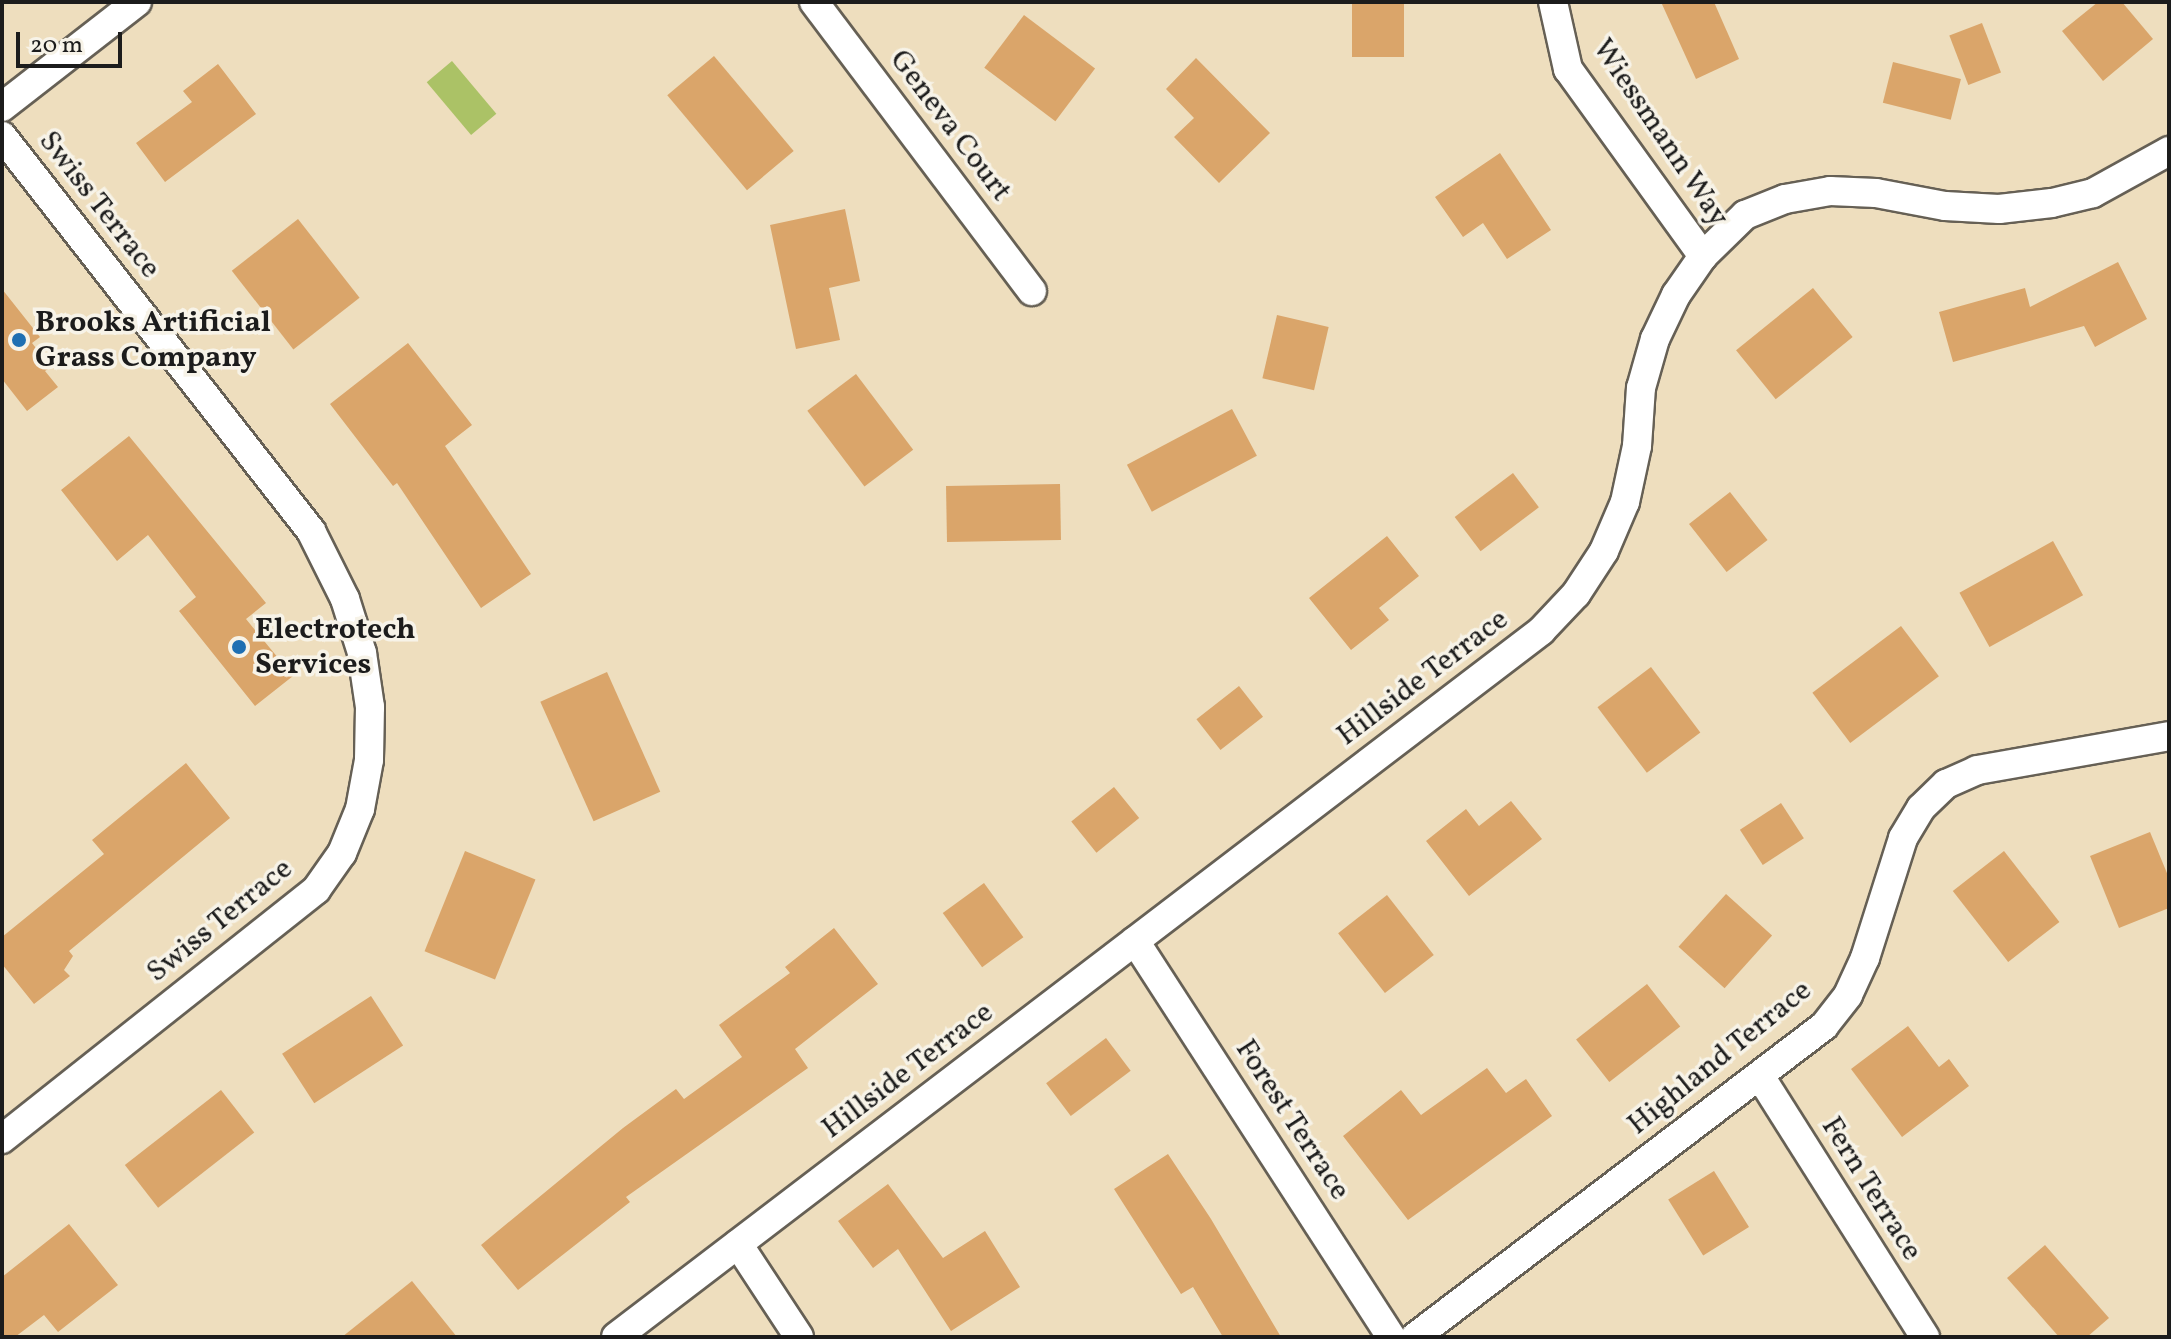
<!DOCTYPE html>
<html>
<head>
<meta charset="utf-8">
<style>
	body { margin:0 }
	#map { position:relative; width:2171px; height:1339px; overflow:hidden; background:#eedebe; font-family:Vollkorn,serif }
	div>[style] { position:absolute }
	.green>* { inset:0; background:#abc266; transform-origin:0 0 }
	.building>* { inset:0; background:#daa56a; transform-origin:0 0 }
	.roads { filter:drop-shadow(2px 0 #666055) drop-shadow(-2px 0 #666055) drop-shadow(0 2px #666055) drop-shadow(0 -2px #666055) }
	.minor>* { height:28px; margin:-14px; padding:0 14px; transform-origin:14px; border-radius:14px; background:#fff }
	.dots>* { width:22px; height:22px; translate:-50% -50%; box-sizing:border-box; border:4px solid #f7f3e8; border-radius:50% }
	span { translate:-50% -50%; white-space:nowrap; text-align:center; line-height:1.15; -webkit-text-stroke:7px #f7f3e8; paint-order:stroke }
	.street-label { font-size:30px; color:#1c1c1c }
	.poi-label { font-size:30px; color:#1c1c1c; font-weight:700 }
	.left { translate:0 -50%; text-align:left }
	.frame { position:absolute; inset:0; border:4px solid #1c1c1c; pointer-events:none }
	.scale { position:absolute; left:16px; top:32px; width:106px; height:36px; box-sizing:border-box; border:4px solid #1c1c1c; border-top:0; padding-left:10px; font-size:24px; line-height:28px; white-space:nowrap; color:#1c1c1c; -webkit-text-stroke:6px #f7f3e8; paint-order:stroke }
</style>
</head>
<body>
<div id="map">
	<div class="green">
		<i style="left:452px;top:61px;width:69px;height:33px;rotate:50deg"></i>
	</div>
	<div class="building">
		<i style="left:1352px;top:2px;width:52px;height:55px"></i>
		<i style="clip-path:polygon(1661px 2px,1714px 2px,1739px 59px,1696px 79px)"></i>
		<i style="clip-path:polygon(2098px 2px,2122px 2px,2153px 39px,2103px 81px,2062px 31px)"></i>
		<i style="left:1024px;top:15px;width:89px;height:66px;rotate:37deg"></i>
		<i style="left:1982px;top:23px;width:53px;height:35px;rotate:69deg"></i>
		<i style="left:714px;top:56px;width:124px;height:61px;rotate:50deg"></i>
		<i style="clip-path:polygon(1196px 58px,1270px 133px,1219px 183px,1174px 137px,1194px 118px,1166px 89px)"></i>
		<i style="left:1893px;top:62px;width:70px;height:42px;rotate:14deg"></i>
		<i style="clip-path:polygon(218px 64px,256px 114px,165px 182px,136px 143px,192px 102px,183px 91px)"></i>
		<i style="clip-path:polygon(1500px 153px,1551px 230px,1507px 259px,1483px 223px,1463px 237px,1435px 197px)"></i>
		<i style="clip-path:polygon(845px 209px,860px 281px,829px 288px,840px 340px,796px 349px,770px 225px)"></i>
		<i style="left:298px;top:219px;width:100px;height:84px;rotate:52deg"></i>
		<i style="clip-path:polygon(2118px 262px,2147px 319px,2095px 347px,2084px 326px,1953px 362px,1939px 312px,2025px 288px,2030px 307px)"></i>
		<i style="left:1813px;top:288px;width:63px;height:99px;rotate:51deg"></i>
		<i style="clip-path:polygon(2px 289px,40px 337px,32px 343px,51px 367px,45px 371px,58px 387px,27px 411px,2px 379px)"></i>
		<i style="left:1277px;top:315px;width:53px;height:65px;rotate:13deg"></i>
		<i style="clip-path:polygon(408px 343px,472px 425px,445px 446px,531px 574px,481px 608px,397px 483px,393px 486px,330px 404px)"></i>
		<i style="left:856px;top:374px;width:95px;height:61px;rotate:53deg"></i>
		<i style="left:1232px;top:409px;width:53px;height:119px;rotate:62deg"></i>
		<i style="clip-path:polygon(129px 436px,266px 603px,246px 619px,293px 676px,255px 706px,179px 611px,196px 597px,148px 535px,117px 561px,61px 490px)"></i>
		<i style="left:1513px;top:473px;width:43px;height:73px;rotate:53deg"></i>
		<i style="left:1060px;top:484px;width:56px;height:114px;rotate:89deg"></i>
		<i style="left:1730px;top:492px;width:61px;height:52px;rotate:52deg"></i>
		<i style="clip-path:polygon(1387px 536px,1419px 576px,1379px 608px,1389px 620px,1351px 650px,1309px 598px)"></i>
		<i style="left:2053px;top:541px;width:62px;height:107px;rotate:61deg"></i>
		<i style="left:1901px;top:626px;width:63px;height:111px;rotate:53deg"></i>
		<i style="left:1651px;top:667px;width:82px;height:67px;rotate:53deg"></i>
		<i style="left:607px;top:672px;width:131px;height:73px;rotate:66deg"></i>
		<i style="left:1239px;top:686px;width:39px;height:54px;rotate:52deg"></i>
		<i style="clip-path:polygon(186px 763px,230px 818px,69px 951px,73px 956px,64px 970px,70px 976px,34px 1004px,2px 964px,2px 937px,104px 854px,92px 840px)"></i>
		<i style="left:1114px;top:787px;width:40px;height:55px;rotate:51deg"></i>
		<i style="clip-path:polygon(1511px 801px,1542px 839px,1469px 896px,1426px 841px,1466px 809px,1479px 826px)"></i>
		<i style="left:1781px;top:803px;width:42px;height:49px;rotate:57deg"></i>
		<i style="clip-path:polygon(2150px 832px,2169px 878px,2169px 908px,2119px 928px,2090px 856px)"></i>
		<i style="left:465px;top:851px;width:76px;height:108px;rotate:22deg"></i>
		<i style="left:2004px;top:851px;width:90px;height:65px;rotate:52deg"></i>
		<i style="left:984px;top:883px;width:67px;height:51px;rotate:54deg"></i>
		<i style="left:1726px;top:894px;width:62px;height:71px;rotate:42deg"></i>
		<i style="left:1387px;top:895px;width:76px;height:62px;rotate:52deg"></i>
		<i style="clip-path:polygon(834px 928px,878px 984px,795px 1049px,808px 1068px,626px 1197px,630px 1202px,518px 1290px,481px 1245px,623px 1128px,676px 1089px,684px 1099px,742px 1057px,719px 1025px,790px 973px,785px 967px)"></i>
		<i style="left:1647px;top:984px;width:54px;height:90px;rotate:52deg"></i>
		<i style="left:371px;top:996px;width:59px;height:106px;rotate:57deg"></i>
		<i style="clip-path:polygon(1908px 1026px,1939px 1067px,1949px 1059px,1969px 1086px,1902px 1137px,1851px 1069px)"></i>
		<i style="left:1106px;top:1038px;width:41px;height:75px;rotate:53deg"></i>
		<i style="clip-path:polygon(1487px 1068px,1506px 1093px,1526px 1079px,1552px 1116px,1408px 1220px,1343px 1136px,1401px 1090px,1421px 1115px)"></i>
		<i style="left:221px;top:1090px;width:54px;height:122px;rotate:52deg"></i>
		<i style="clip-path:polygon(1168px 1154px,1211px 1219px,1281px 1337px,1223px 1337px,1193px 1287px,1181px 1294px,1114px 1189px)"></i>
		<i style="left:1714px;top:1171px;width:66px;height:54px;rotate:58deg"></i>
		<i style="clip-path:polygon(888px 1184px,943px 1258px,985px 1231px,1020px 1287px,951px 1331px,898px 1249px,873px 1268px,838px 1221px)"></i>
		<i style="clip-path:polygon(69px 1224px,118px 1285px,58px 1332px,44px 1315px,15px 1337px,2px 1337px,2px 1277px)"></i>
		<i style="clip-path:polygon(2045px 1245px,2109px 1318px,2087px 1337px,2059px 1337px,2007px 1278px)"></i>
		<i style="clip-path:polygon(412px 1281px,457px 1337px,342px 1337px)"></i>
	</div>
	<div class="roads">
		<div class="minor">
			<i style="left:814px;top:2px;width:362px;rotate:53deg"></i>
			<i style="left:1553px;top:2px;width:69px;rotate:77.4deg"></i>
			<i style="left:1568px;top:69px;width:231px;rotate:54.2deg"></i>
			<i style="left:2px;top:107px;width:171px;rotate:-37.9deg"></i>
			<i style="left:2px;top:136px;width:502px;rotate:51.96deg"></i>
			<i style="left:311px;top:531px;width:76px;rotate:63.4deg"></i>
			<i style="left:345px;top:599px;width:57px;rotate:72.5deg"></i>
			<i style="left:362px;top:653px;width:55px;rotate:81.6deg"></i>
			<i style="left:370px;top:707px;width:53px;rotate:91.1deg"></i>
			<i style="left:369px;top:760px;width:50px;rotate:100.4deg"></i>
			<i style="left:360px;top:809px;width:48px;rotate:112.2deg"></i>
			<i style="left:342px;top:853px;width:45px;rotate:125.1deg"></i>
			<i style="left:316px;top:890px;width:401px;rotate:141.6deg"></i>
			<i style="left:1135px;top:941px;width:472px;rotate:57.1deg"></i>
			<i style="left:1760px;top:1076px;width:309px;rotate:57.7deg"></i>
			<i style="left:738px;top:1244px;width:111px;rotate:56.7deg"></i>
			<i style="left:616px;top:1337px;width:1164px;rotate:-37.35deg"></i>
			<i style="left:1541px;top:631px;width:51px;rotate:-46.6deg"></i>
			<i style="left:1576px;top:594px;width:51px;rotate:-56.9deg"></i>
			<i style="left:1604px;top:551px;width:53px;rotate:-66.8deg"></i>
			<i style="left:1625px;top:502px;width:57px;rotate:-77.9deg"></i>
			<i style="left:1637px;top:446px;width:58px;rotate:-86.1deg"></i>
			<i style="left:1641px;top:388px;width:51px;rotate:-74.1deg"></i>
			<i style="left:1655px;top:339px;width:49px;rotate:-64.5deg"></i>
			<i style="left:1676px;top:295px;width:47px;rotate:-55.3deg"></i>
			<i style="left:1703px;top:256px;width:59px;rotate:-44.3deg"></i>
			<i style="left:1745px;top:215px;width:43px;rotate:-21.8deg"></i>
			<i style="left:1785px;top:199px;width:46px;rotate:-10.1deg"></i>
			<i style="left:1830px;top:191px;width:46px;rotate:2.5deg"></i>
			<i style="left:1876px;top:193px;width:70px;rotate:10.7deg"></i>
			<i style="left:1945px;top:206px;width:54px;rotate:3.2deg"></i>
			<i style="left:1999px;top:209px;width:53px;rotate:-6.5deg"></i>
			<i style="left:2052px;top:203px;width:42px;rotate:-13.7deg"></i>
			<i style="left:2093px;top:193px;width:87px;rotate:-28.9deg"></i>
			<i style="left:1415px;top:1337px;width:514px;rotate:-37.25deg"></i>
			<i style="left:1824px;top:1026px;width:39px;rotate:-52deg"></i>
			<i style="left:1848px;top:995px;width:41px;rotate:-65.3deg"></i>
			<i style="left:1865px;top:958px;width:126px;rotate:-72.4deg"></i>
			<i style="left:1903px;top:838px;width:35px;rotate:-59deg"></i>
			<i style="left:1921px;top:808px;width:35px;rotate:-44deg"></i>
			<i style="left:1946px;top:784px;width:34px;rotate:-24deg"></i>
			<i style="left:1977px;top:770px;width:195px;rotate:-10deg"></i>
		</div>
	</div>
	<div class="dots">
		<i style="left:19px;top:340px;background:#1f6fb2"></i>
		<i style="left:239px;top:647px;background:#1f6fb2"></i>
	</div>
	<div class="street-label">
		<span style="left:950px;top:126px;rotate:53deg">Geneva Court</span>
		<span style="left:1660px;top:133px;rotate:56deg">Wiessmann Way</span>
		<span style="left:99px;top:205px;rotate:52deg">Swiss Terrace</span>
		<span style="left:1423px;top:678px;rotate:-37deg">Hillside Terrace</span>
		<span style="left:220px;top:921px;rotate:-39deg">Swiss Terrace</span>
		<span style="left:1720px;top:1058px;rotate:-39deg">Highland Terrace</span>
		<span style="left:908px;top:1071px;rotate:-37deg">Hillside Terrace</span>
		<span style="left:1292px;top:1120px;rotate:57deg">Forest Terrace</span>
		<span style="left:1871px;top:1189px;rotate:58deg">Fern Terrace</span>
	</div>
	<div class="poi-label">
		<span class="left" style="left:35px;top:340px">Brooks Artificial<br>Grass Company</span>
		<span class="left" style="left:255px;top:647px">Electrotech<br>Services</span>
	</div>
	<div class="frame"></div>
	<div class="scale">20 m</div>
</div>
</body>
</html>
